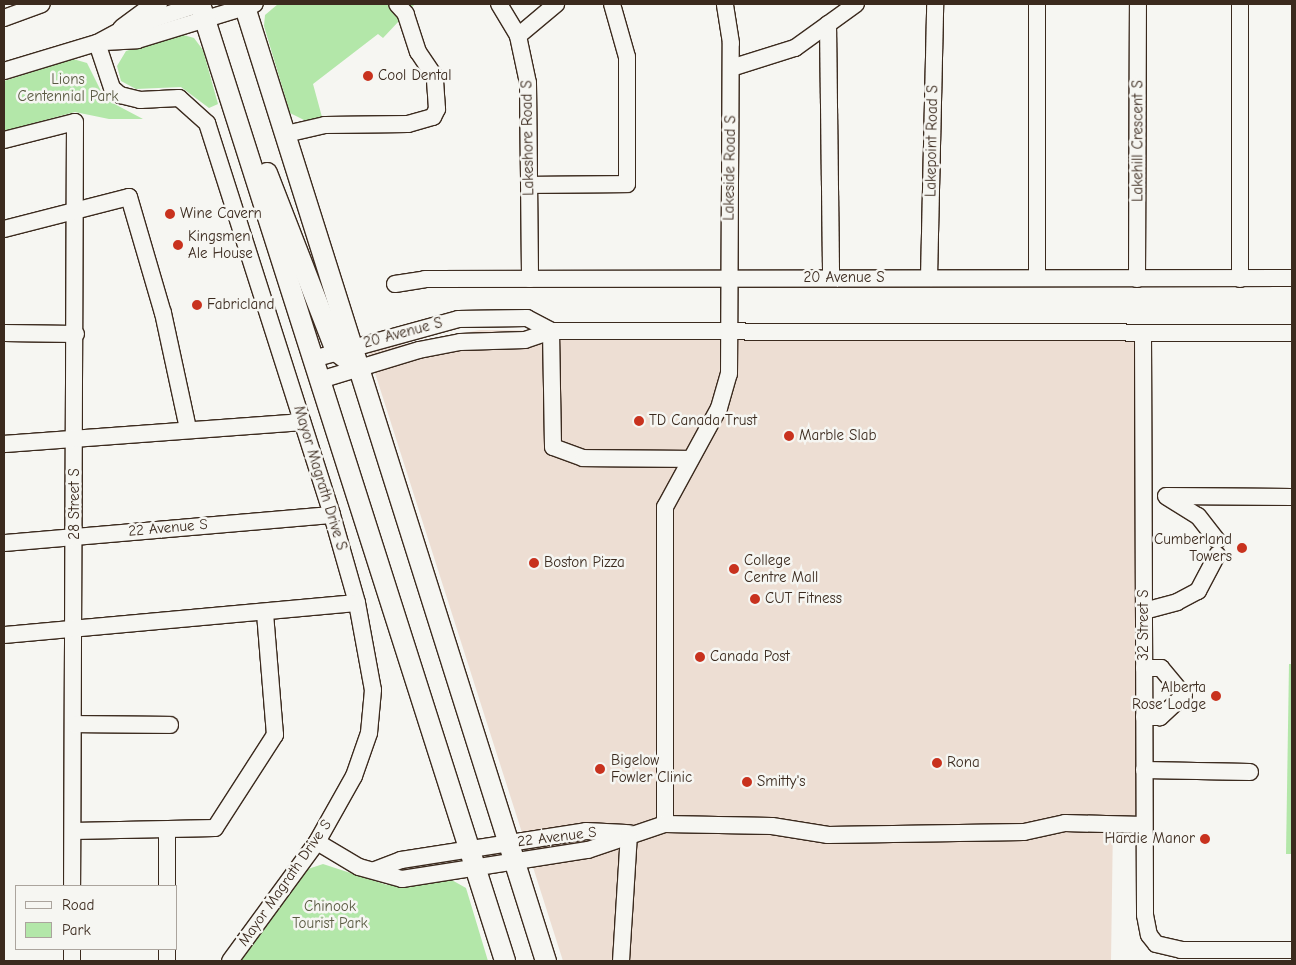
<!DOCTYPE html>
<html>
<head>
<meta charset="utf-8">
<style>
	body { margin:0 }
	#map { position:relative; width:1296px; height:965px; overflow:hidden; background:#f6f6f2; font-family:"Comic Neue",sans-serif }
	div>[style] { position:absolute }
	.built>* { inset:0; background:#edded3 }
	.green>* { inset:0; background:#b3e7a9 }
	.roads { filter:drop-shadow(1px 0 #3b2a1e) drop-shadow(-1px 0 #3b2a1e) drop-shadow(0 1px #3b2a1e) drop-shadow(0 -1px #3b2a1e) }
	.minor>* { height:16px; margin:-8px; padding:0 8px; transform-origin:8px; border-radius:8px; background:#f6f6f2 }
	.major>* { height:20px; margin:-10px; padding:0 10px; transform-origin:10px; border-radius:10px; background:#f6f6f2 }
	.dots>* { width:14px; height:14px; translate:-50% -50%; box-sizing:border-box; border:2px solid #f6f6f2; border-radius:50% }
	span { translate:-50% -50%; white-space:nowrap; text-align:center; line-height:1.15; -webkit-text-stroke:5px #f6f6f2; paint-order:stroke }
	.poi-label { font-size:15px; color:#3b2a1e }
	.left { translate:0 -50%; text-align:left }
	.right { translate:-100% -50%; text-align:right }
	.park-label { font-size:15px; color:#595941 }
	.street-label { font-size:15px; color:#3b2a1e }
	.frame { position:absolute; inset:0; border:5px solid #3b2a1e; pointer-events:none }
	.legend { position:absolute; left:15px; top:885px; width:162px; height:65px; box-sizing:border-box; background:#f6f6f2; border:1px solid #aba49d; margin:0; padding:6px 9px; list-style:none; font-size:15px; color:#3b2a1e }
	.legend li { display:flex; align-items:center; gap:10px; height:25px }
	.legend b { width:25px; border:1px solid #aba49d }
</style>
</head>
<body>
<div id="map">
	<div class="built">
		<i style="clip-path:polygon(480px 330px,1143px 334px,1144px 825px,1113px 824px,1111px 961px,563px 961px,368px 351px)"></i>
	</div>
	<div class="green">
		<i style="clip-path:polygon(278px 4px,415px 4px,383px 38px,378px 34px,313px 84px,322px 117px,308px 122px,290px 113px,264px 26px,265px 15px)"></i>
		<i style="clip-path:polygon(180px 34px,194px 38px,203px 50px,218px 104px,209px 108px,181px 87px,136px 89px,121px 81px,117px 66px,126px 51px)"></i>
		<i style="clip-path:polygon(73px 59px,87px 63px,105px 99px,143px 119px,109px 119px,75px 112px,4px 131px,4px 81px)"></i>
		<i style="clip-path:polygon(1289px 664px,1292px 664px,1292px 854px,1286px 854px)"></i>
		<i style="clip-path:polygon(323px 864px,387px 885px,450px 879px,466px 888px,488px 961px,237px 961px,305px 870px)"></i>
	</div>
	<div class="roads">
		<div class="minor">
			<i style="left:499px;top:4px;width:37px;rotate:59deg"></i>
			<i style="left:518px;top:36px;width:48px;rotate:78deg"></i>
			<i style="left:528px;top:83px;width:196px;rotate:89.4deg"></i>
			<i style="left:1240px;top:4px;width:275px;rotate:90deg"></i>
			<i style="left:4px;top:18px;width:40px;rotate:-20.2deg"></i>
			<i style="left:828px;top:24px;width:254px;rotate:89.3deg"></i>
			<i style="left:518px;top:36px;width:50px;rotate:-40.1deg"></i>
			<i style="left:104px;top:42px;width:33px;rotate:-3deg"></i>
			<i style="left:137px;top:40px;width:123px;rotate:-17deg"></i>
			<i style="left:97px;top:43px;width:47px;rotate:71.6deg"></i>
			<i style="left:112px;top:88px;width:11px;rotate:41deg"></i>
			<i style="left:120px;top:95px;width:21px;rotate:14deg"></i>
			<i style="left:140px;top:100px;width:39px;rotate:-3deg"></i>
			<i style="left:179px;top:98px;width:38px;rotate:42deg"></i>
			<i style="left:207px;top:123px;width:411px;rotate:72.3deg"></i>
			<i style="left:332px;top:515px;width:91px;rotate:74.1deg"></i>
			<i style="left:357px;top:603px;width:88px;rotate:79.6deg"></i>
			<i style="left:373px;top:690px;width:43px;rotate:95.3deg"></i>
			<i style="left:369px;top:733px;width:46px;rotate:109.2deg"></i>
			<i style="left:354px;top:776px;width:76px;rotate:119.3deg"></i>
			<i style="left:317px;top:842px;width:147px;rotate:126.2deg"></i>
			<i style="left:731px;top:68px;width:67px;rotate:-17.4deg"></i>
			<i style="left:795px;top:48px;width:75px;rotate:-35.8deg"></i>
			<i style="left:4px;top:71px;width:97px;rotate:-16.8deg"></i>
			<i style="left:97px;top:43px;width:30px;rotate:-28deg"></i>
			<i style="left:123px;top:29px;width:81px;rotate:-18deg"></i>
			<i style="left:286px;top:134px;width:40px;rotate:-13deg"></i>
			<i style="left:325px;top:125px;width:83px;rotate:-0.7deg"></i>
			<i style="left:408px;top:124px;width:26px;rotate:-16deg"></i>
			<i style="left:433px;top:117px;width:9px;rotate:-63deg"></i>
			<i style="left:437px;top:109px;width:32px;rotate:-94deg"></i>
			<i style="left:435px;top:77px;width:30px;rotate:-124deg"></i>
			<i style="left:418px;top:52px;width:40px;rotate:-108deg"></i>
			<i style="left:406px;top:14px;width:13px;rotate:-132deg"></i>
			<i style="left:4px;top:140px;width:73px;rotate:-14.2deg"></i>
			<i style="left:75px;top:122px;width:764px;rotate:90.22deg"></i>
			<i style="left:529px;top:185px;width:98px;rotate:-0.6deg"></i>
			<i style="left:627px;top:184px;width:127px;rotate:-90deg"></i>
			<i style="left:627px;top:57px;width:55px;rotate:-105.8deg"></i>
			<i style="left:4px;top:229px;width:129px;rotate:-14.4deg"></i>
			<i style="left:129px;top:197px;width:121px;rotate:73.7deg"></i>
			<i style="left:163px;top:313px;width:119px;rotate:77.8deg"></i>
			<i style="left:929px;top:278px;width:274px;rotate:-88.7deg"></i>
			<i style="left:1037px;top:278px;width:274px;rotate:-90deg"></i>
			<i style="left:1137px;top:279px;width:275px;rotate:-89.8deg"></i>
			<i style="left:395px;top:284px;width:30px;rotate:-9deg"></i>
			<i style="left:425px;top:279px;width:867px;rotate:-0.07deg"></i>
			<i style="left:551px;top:331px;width:116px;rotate:89deg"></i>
			<i style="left:553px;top:447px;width:32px;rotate:20deg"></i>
			<i style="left:583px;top:458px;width:107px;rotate:0.5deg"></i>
			<i style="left:4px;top:333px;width:72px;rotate:0.8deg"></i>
			<i style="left:1143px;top:334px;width:581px;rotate:89.8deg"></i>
			<i style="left:1145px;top:915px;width:20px;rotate:79deg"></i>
			<i style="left:1149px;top:935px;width:11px;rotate:52deg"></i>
			<i style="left:1156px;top:944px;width:26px;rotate:13deg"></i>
			<i style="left:1181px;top:950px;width:111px"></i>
			<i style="left:313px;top:359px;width:150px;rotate:-15.4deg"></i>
			<i style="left:458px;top:319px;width:69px;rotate:-0.8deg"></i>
			<i style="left:527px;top:318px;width:27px;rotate:28deg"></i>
			<i style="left:320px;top:380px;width:103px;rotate:-16.9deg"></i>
			<i style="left:419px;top:350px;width:42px;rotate:-11deg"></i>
			<i style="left:460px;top:342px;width:65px;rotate:-1.8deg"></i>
			<i style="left:525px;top:340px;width:28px;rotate:-19deg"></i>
			<i style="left:551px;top:331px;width:741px;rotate:0.15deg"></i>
			<i style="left:4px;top:444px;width:299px;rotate:-4.2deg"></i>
			<i style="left:1166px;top:496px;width:126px;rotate:0.5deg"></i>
			<i style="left:1167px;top:497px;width:36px;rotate:32deg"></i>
			<i style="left:1198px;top:516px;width:31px;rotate:52deg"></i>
			<i style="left:4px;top:543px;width:329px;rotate:-4.9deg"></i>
			<i style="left:1144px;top:611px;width:34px;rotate:-15deg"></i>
			<i style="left:1177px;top:602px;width:24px;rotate:-28deg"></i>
			<i style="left:1198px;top:591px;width:41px;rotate:-62.2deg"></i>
			<i style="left:4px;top:635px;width:354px;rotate:-5.2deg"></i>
			<i style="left:1144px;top:668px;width:17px"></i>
			<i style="left:1161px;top:668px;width:35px;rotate:50deg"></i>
			<i style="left:1184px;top:695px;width:33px;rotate:137deg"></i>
			<i style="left:1160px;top:717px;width:16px;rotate:180deg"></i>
			<i style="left:74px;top:724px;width:96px;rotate:0.6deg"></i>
			<i style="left:1144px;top:770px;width:106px;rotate:1.1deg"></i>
			<i style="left:665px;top:824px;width:317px;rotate:-90deg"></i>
			<i style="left:665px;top:507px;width:113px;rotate:-61.4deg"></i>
			<i style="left:719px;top:408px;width:35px;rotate:-74deg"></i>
			<i style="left:729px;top:374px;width:331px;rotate:-89.7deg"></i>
			<i style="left:731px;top:43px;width:39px;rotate:-99deg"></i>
			<i style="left:73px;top:831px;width:142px;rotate:-1.2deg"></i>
			<i style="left:215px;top:828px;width:111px;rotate:-57.2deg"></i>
			<i style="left:275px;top:735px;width:121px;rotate:-94.7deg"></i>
			<i style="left:317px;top:842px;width:49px;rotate:30.8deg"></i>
			<i style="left:359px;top:867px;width:45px;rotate:15.6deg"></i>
			<i style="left:402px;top:879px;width:188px;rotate:-8.9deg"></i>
			<i style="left:588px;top:850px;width:81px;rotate:-18.7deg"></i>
			<i style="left:665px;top:824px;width:107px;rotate:1.1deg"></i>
			<i style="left:772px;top:826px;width:57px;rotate:9.1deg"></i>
			<i style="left:828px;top:835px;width:196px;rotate:-0.9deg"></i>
			<i style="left:1024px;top:832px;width:42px;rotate:-12.4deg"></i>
			<i style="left:1065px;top:823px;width:79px;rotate:1.5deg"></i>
			<i style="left:375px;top:870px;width:28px;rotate:-21deg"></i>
			<i style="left:401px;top:860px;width:187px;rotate:-8.9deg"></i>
			<i style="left:586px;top:831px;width:40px;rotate:2.9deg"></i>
			<i style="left:167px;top:886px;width:55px;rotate:-90deg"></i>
			<i style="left:72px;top:961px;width:12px;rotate:-90deg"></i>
			<i style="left:167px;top:961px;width:12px;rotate:-90deg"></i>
			<i style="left:621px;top:961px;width:128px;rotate:-86.4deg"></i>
		</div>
		<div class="major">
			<i style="left:200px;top:4px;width:1004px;rotate:72.32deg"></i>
			<i style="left:244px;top:4px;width:1004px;rotate:72.49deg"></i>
			<i style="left:123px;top:29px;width:42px;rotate:-36.3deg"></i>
			<i style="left:267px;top:173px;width:191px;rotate:68.8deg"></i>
			<i style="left:336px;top:351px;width:30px;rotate:37deg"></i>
		</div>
	</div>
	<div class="dots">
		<i style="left:368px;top:76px;background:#c8321e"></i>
		<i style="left:170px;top:214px;background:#c8321e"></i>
		<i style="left:178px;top:245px;background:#c8321e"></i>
		<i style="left:197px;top:305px;background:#c8321e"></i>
		<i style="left:639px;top:421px;background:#c8321e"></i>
		<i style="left:789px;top:436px;background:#c8321e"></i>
		<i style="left:1242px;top:548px;background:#c8321e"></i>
		<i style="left:534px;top:563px;background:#c8321e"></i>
		<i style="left:734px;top:569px;background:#c8321e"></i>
		<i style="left:755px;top:599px;background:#c8321e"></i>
		<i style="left:700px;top:657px;background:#c8321e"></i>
		<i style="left:1216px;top:696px;background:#c8321e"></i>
		<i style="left:937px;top:763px;background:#c8321e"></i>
		<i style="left:600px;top:769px;background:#c8321e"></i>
		<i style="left:747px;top:782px;background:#c8321e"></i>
		<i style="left:1205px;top:839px;background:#c8321e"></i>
	</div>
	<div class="poi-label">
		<span class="left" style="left:378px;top:76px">Cool Dental</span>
		<span class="left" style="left:180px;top:214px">Wine Cavern</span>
		<span class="left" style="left:188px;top:245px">Kingsmen<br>Ale House</span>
		<span class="left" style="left:207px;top:305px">Fabricland</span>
		<span class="left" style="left:649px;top:421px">TD Canada Trust</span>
		<span class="left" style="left:799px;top:436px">Marble Slab</span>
		<span class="right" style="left:1232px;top:548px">Cumberland<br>Towers</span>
		<span class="left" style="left:744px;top:569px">College<br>Centre Mall</span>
		<span class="left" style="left:544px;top:563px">Boston Pizza</span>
		<span class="left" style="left:765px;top:599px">CUT Fitness</span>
		<span class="left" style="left:710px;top:657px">Canada Post</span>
		<span class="right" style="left:1206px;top:696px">Alberta<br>Rose Lodge</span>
		<span class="left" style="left:611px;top:769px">Bigelow<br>Fowler Clinic</span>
		<span class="left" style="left:947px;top:763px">Rona</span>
		<span class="left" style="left:757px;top:782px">Smitty's</span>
		<span class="right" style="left:1195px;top:839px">Hardie Manor</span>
	</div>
	<div class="park-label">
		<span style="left:68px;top:88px">Lions<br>Centennial Park</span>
		<span style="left:330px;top:915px">Chinook<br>Tourist Park</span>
	</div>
	<div class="street-label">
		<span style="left:528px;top:138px;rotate:-91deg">Lakeshore Road S</span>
		<span style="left:932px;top:141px;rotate:-89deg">Lakepoint Road S</span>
		<span style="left:1138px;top:141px;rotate:-90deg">Lakehill Crescent S</span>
		<span style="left:730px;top:168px;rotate:-89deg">Lakeside Road S</span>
		<span style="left:844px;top:278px">20 Avenue S</span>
		<span style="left:403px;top:333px;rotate:-15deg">20 Avenue S</span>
		<span style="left:320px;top:478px;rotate:73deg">Mayor Magrath Drive S</span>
		<span style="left:75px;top:504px;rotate:-90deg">28 Street S</span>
		<span style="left:168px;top:528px;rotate:-5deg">22 Avenue S</span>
		<span style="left:1144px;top:625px;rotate:-90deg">32 Street S</span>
		<span style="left:557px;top:837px;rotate:-7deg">22 Avenue S</span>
		<span style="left:285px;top:883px;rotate:-55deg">Mayor Magrath Drive S</span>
	</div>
	<div class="frame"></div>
	<ul class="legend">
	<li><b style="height:6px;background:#f6f6f2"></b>Road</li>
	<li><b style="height:14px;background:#b3e7a9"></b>Park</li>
	</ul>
</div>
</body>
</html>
